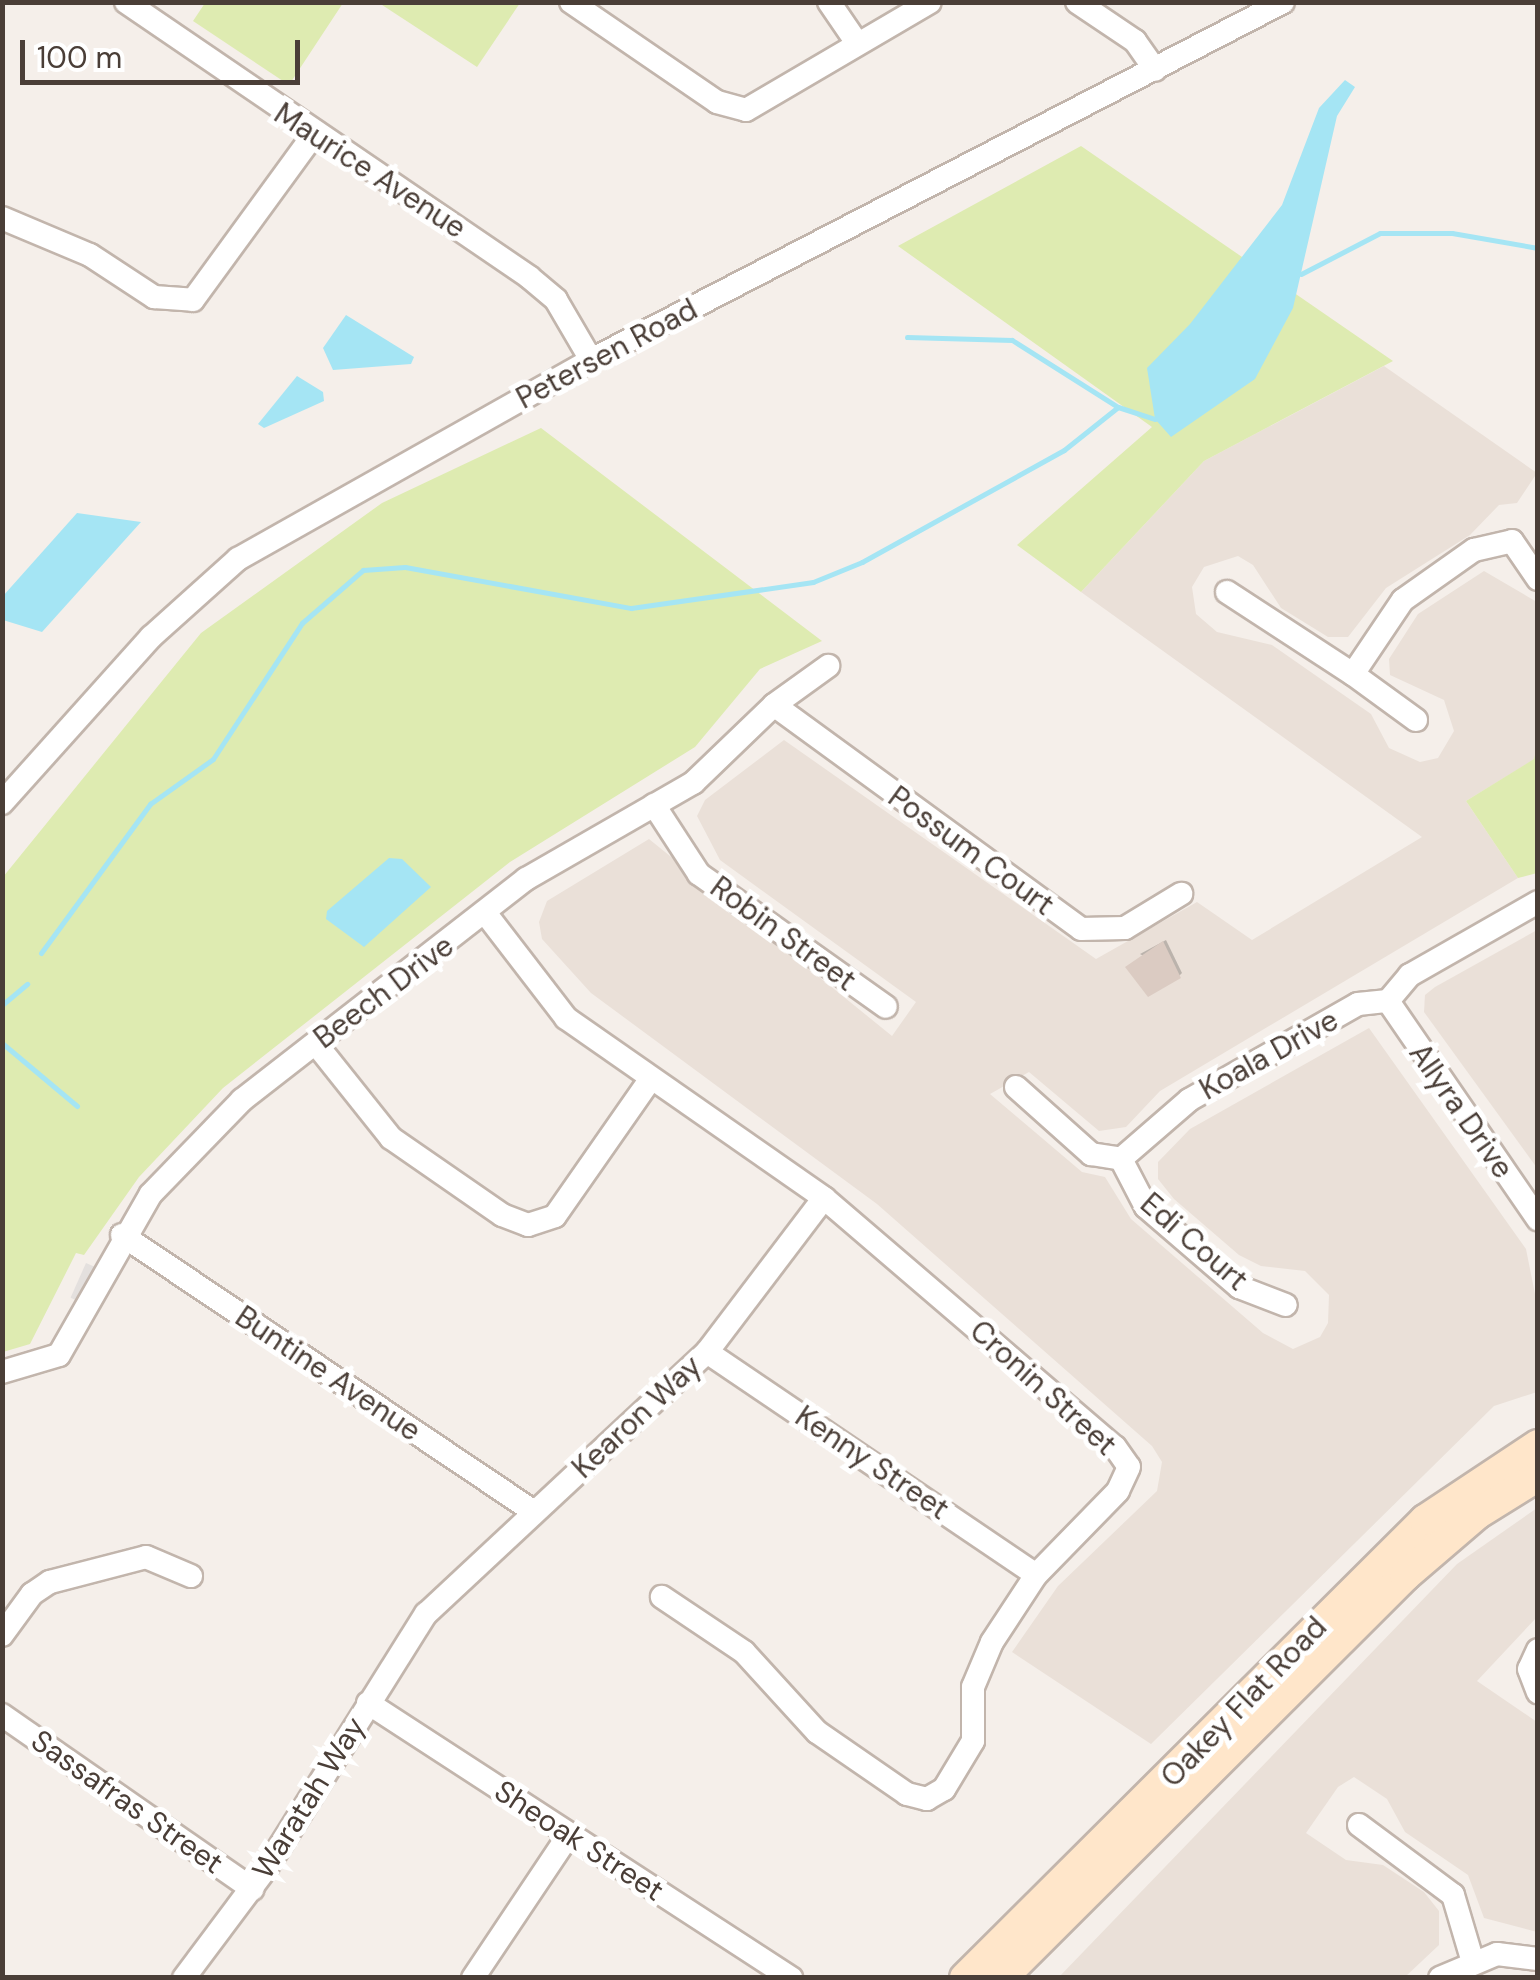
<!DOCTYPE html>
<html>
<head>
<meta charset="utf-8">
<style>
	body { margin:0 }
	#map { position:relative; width:1540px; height:1980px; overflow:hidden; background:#f5efea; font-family:"DM Sans",sans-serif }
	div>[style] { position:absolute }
	.residential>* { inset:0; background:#eae0d8 }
	.green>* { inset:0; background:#deebb1 }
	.parking>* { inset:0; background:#e4e0de; transform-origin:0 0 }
	.water>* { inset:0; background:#a5e5f4 }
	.shadow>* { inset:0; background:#0003 }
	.stream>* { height:5px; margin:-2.5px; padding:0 2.5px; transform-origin:2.5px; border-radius:2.5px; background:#a5e5f4 }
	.building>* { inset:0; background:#dbcbc2 }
	.roads { filter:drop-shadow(2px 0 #c2b5ac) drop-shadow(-2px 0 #c2b5ac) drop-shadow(0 2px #c2b5ac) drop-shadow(0 -2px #c2b5ac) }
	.street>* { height:22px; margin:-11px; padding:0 11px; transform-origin:11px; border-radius:11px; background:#fff }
	.secondary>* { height:30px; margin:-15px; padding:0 15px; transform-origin:15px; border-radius:15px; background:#ffe6ca }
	span { translate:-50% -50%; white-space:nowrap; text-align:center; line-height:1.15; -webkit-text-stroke:10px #fff; paint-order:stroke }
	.street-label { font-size:30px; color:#4a3e37 }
	.frame { position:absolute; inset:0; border:5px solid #4a3e37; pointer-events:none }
	.scale { position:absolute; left:20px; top:40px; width:280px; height:45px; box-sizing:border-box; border:5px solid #4a3e37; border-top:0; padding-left:12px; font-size:30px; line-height:35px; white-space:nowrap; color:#4a3e37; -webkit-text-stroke:8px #fff; paint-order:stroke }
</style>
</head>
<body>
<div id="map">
	<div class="residential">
		<i style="clip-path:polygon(1384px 366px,1537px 473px,1517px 503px,1499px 505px,1470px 535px,1386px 588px,1348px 637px,1328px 637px,1281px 608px,1253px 565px,1238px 556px,1204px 567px,1192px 587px,1196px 614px,1217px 632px,1272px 645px,1371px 714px,1389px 748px,1420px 762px,1438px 758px,1454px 731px,1444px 700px,1390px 675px,1389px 659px,1418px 614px,1484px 571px,1537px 602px,1535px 759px,1466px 801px,1518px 878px,1160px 1091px,1126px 1127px,1099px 1131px,1029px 1072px,990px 1094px,1082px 1172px,1105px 1177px,1131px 1219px,1263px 1333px,1293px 1349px,1320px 1337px,1328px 1323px,1329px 1295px,1305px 1271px,1261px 1266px,1239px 1255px,1174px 1199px,1158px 1179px,1158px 1162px,1190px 1129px,1369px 1028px,1526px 1249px,1537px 1304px,1537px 1392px,1494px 1406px,1151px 1744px,1012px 1652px,1058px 1586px,1157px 1491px,1162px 1462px,1152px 1446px,877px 1204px,591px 993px,542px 939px,539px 922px,547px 901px,649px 839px,892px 1036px,916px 1002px,720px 860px,697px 816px,705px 800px,784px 740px,1096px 959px,1197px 902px,1252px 940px,1422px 837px,1081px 592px,1204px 461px)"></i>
		<i style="clip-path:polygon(1537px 930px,1538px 930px,1537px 1168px,1424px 1012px,1425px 995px,1435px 987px)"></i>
		<i style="clip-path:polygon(1537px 1508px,1537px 1617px,1477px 1681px,1537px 1722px,1537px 1932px,1484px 1918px,1468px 1875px,1405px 1832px,1387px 1799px,1354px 1777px,1338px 1787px,1306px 1833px,1346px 1860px,1383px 1865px,1424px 1892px,1439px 1911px,1439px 1945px,1405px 1977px,1059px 1977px,1457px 1564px)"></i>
	</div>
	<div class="green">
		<i style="clip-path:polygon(205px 3px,205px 2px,343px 3px,289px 85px,193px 21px)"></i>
		<i style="clip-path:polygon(379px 3px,520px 3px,477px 67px)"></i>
		<i style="clip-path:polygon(1081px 146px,1393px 361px,1204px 461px,1081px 592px,1017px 545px,1152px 427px,898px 246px)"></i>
		<i style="clip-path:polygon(541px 428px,822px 641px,760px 669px,695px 747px,510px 862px,223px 1088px,139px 1177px,84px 1255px,76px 1253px,30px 1344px,3px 1352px,3px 877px,201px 633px,382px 503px)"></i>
		<i style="clip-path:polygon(1537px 747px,1537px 873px,1518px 878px,1466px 801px,1534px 759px)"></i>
	</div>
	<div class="parking">
		<i style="left:86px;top:1263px;width:10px;height:38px;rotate:24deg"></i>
	</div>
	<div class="water">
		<i style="clip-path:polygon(1345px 80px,1355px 87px,1337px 116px,1293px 308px,1255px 379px,1171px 437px,1155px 419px,1147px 368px,1190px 324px,1282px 205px,1319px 108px)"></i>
		<i style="clip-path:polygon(346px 315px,414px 357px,411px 364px,333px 370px,323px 348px)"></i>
		<i style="clip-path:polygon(297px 376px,323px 392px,324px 401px,264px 428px,258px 424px)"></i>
		<i style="clip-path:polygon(77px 513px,141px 522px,42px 632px,3px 620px,3px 596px)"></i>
		<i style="clip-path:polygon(389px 858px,402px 859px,431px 887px,364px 947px,326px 919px,327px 911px)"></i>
	</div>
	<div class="shadow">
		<i style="clip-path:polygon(1166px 940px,1182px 973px,1179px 976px,1140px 954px)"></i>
	</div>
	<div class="stream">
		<i style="left:1301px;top:274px;width:89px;rotate:-27.4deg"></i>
		<i style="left:1380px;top:233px;width:72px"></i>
		<i style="left:1452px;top:233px;width:87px;rotate:9.9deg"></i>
		<i style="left:907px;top:337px;width:105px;rotate:1.6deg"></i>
		<i style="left:1012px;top:340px;width:125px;rotate:32.3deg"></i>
		<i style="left:41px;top:953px;width:185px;rotate:-53.8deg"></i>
		<i style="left:150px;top:804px;width:77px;rotate:-35.5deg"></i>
		<i style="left:213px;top:759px;width:163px;rotate:-56.8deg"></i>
		<i style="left:302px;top:623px;width:81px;rotate:-41deg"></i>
		<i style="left:363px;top:570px;width:42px;rotate:-4.1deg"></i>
		<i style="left:405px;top:567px;width:230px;rotate:10.3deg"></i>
		<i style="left:631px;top:608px;width:184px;rotate:-8.1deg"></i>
		<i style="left:813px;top:582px;width:53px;rotate:-22.2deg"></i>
		<i style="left:862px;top:562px;width:231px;rotate:-29deg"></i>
		<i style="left:1064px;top:450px;width:69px;rotate:-38.5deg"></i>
		<i style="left:1118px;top:407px;width:39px;rotate:18deg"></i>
		<i style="left:2px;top:1005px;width:33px;rotate:-40deg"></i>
		<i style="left:2px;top:1043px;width:98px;rotate:40deg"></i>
	</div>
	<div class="building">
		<i style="clip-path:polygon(1163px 941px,1181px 978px,1148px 997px,1125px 967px)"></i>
	</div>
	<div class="roads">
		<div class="street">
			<i style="left:126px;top:2px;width:488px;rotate:34.3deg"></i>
			<i style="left:529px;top:277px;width:35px;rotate:40deg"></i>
			<i style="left:556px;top:300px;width:69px;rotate:59.7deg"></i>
			<i style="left:571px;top:2px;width:177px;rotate:34.4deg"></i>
			<i style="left:717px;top:102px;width:30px;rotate:15deg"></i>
			<i style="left:746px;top:110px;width:213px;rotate:-30.4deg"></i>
			<i style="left:829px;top:2px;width:50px;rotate:55.7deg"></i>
			<i style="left:1077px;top:2px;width:70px;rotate:33.9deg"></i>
			<i style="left:1135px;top:41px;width:35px;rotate:55deg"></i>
			<i style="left:2px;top:218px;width:95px;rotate:22.8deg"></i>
			<i style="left:90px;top:255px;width:77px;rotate:33.3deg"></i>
			<i style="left:154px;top:297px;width:39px;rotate:4deg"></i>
			<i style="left:193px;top:300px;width:205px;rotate:-53.9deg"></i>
			<i style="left:1227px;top:592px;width:150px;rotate:33.1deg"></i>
			<i style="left:774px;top:705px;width:380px;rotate:36.1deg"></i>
			<i style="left:1081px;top:929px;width:44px;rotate:-1.3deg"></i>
			<i style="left:1125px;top:928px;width:66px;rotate:-31.3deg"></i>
			<i style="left:1416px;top:720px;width:78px;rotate:-143.9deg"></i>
			<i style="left:1353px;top:674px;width:89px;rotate:-56deg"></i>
			<i style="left:1403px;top:600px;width:87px;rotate:-35.2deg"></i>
			<i style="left:1474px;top:550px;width:39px;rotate:-13deg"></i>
			<i style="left:1512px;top:541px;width:46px;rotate:55.6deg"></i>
			<i style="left:2px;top:803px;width:223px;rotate:-48.1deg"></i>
			<i style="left:151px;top:637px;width:117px;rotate:-41.9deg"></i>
			<i style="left:238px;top:559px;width:405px;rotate:-29.4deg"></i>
			<i style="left:591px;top:360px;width:779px;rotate:-27.35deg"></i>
			<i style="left:654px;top:805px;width:82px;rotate:56.9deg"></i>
			<i style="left:699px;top:874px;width:229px;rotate:35.4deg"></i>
			<i style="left:486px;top:914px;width:131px;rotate:52.4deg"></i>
			<i style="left:566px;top:1018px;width:315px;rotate:34.9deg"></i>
			<i style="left:824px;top:1198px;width:383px;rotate:40.6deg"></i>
			<i style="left:1115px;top:1447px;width:24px;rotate:55deg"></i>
			<i style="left:1129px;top:1467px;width:26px;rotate:115deg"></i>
			<i style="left:1118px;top:1491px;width:117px;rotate:134.3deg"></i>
			<i style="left:1036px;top:1575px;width:80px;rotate:123.3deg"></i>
			<i style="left:992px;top:1642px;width:49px;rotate:112.9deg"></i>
			<i style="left:973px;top:1687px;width:54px;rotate:90deg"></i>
			<i style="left:973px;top:1741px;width:56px;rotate:121.1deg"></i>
			<i style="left:944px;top:1789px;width:20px;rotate:150deg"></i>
			<i style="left:927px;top:1799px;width:21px;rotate:-166deg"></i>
			<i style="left:907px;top:1794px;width:109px;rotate:-145.4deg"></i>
			<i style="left:817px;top:1732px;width:108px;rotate:-132.4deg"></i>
			<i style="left:744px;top:1652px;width:99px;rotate:-146.1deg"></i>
			<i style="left:1388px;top:1001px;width:265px;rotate:55.5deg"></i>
			<i style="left:316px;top:1044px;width:120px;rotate:51.4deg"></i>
			<i style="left:391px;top:1138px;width:135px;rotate:34.7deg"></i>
			<i style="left:502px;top:1215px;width:28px;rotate:21deg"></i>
			<i style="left:528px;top:1225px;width:28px;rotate:-18deg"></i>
			<i style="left:555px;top:1216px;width:166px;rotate:-55.1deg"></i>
			<i style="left:1016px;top:1087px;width:101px;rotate:41.8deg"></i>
			<i style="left:1091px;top:1154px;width:30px;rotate:9deg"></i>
			<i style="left:1121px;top:1159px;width:90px;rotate:-40.9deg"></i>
			<i style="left:1189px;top:1100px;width:194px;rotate:-29.6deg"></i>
			<i style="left:1358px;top:1004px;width:30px;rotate:-6deg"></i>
			<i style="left:1388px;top:1001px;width:34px;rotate:-50deg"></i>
			<i style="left:1410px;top:975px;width:147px;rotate:-29.7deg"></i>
			<i style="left:1121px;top:1159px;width:54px;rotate:62.5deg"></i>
			<i style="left:1146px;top:1207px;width:123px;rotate:40.7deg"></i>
			<i style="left:1239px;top:1287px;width:50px;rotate:21deg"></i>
			<i style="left:122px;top:1235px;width:496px;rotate:33.9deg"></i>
			<i style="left:707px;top:1352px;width:397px;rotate:34.1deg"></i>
			<i style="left:2px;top:1372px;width:59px;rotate:-16.6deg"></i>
			<i style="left:59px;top:1355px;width:185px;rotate:-60.3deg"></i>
			<i style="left:151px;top:1194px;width:131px;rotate:-45.9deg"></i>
			<i style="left:242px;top:1100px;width:360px;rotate:-37.9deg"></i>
			<i style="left:526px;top:879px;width:193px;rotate:-29.9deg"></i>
			<i style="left:693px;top:783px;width:112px;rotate:-43.9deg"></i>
			<i style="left:774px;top:705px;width:67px;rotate:-35.8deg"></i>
			<i style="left:2px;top:1635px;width:51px;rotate:-53.8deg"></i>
			<i style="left:32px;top:1594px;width:22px;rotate:-34deg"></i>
			<i style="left:50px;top:1582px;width:99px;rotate:-14.6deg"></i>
			<i style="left:146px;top:1557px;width:49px;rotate:22.9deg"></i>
			<i style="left:1538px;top:1650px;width:21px;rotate:115deg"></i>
			<i style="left:1529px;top:1669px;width:25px;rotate:69deg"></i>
			<i style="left:368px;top:1703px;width:505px;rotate:33.03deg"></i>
			<i style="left:2px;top:1715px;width:305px;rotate:34.8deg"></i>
			<i style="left:1359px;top:1825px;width:117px;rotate:36.7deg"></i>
			<i style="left:1453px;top:1895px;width:67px;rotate:73.5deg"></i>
			<i style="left:184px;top:1978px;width:139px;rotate:-53.2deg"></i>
			<i style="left:267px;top:1867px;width:299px;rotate:-57.9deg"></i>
			<i style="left:426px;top:1614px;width:384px;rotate:-43deg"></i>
			<i style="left:707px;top:1352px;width:193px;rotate:-52.8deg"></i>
			<i style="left:473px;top:1978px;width:171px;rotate:-56.2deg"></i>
			<i style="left:1440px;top:1978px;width:62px;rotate:-22.8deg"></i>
			<i style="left:1497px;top:1954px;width:41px;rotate:7deg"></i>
		</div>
		<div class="secondary">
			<i style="left:965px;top:1978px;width:649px;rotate:-44.88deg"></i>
			<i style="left:1425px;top:1520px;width:136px;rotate:-33.6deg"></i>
			<i style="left:1002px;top:1978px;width:569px;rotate:-44.93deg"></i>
			<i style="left:1405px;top:1576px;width:95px;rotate:-40.7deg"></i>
			<i style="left:1477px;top:1514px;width:72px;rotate:-31.9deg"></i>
		</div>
	</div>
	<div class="street-label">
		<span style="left:370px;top:171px;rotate:33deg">Maurice Avenue</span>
		<span style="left:607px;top:354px;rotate:-28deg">Petersen Road</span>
		<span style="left:971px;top:851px;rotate:36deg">Possum Court</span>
		<span style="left:783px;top:934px;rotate:36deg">Robin Street</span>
		<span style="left:384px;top:992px;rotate:-37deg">Beech Drive</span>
		<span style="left:1269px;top:1055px;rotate:-29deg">Koala Drive</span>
		<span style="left:1461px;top:1111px;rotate:55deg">Allyra Drive</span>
		<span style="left:1194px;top:1242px;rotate:41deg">Edi Court</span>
		<span style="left:328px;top:1374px;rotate:34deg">Buntine Avenue</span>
		<span style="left:1043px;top:1388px;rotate:42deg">Cronin Street</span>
		<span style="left:637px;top:1417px;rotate:-43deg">Kearon Way</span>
		<span style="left:872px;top:1463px;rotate:34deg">Kenny Street</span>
		<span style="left:1244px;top:1702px;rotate:-46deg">Oakey Flat Road</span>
		<span style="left:309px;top:1798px;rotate:-58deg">Waratah Way</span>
		<span style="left:127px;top:1802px;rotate:35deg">Sassafras Street</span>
		<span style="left:579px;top:1841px;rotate:33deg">Sheoak Street</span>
	</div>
	<div class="frame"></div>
	<div class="scale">100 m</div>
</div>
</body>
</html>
